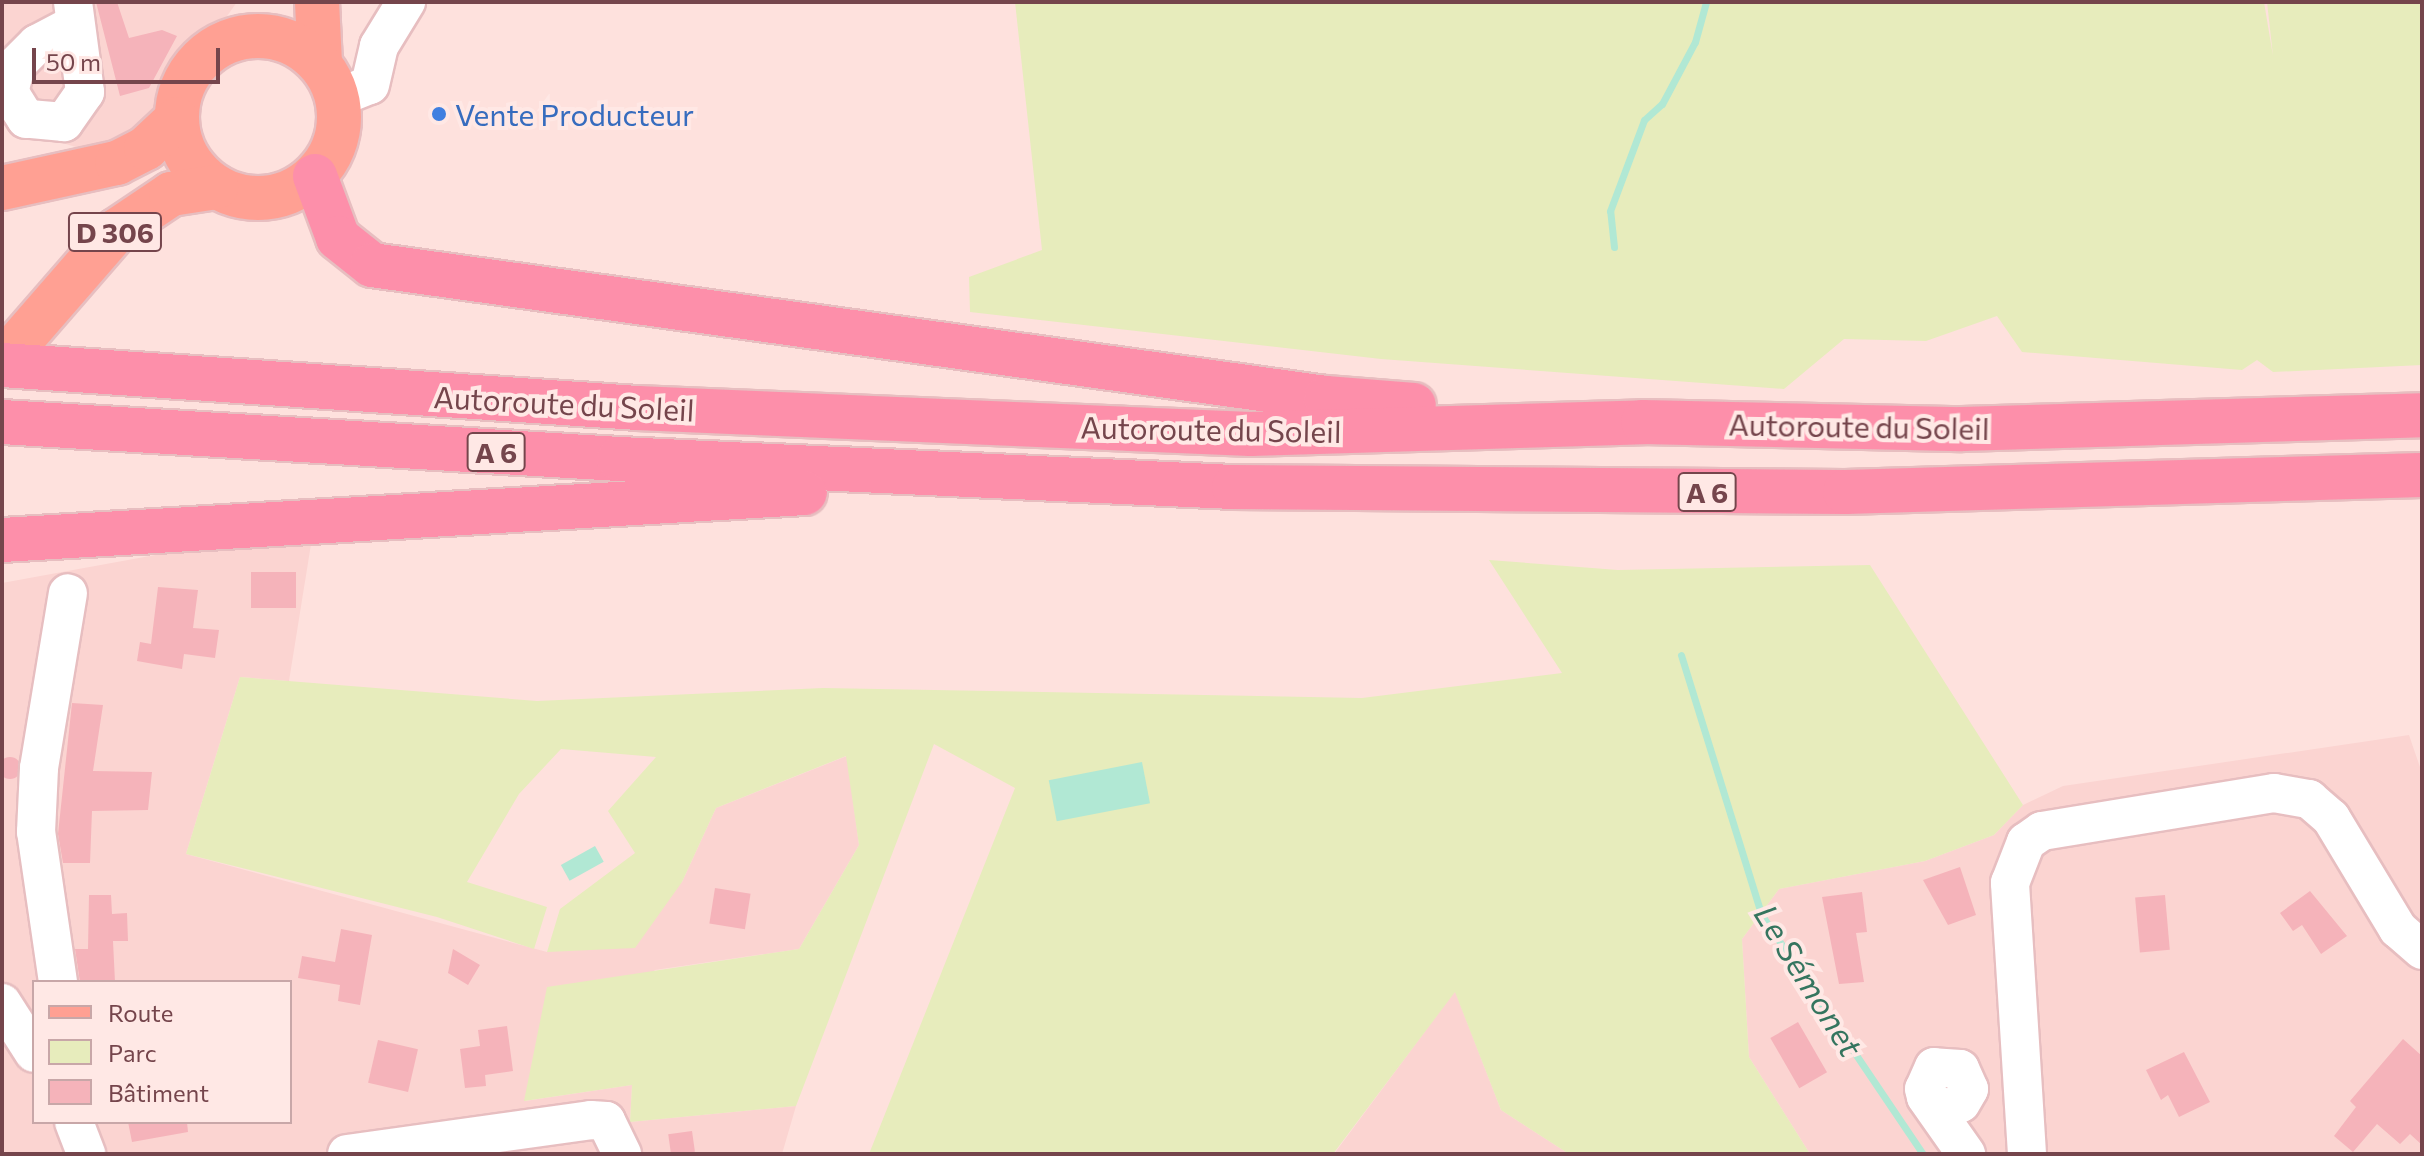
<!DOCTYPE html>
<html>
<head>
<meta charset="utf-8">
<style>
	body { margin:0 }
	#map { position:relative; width:2424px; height:1156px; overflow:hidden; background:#fee1dd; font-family:Commissioner,sans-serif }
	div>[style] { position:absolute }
	.residential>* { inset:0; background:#fbd4d1 }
	.green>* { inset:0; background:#e7ecbc }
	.water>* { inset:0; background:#b1e8d4; transform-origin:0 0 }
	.stream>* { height:7px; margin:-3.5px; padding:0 3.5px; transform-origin:3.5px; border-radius:3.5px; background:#b1e8d4 }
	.building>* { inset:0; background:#f5b3ba; transform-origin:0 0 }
	.round { border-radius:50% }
	.roads { filter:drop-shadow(2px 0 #e7bec0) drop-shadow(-2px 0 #e7bec0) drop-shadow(0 2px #e7bec0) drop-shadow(0 -2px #e7bec0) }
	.minor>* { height:38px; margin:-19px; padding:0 19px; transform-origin:19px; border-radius:19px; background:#fff }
	.major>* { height:44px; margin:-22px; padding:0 22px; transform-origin:22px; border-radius:22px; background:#ffa093 }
	.major>.ring { margin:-22px; padding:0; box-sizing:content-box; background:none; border:44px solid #ffa093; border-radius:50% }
	.highway>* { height:44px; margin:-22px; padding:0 22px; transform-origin:22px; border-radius:22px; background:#fd8faa }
	.dots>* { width:22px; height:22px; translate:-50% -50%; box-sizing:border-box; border:4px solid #ffe8e5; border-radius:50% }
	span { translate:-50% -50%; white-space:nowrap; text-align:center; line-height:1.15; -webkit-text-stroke:8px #ffe8e5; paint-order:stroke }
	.shield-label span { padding:2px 6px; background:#ffe8e5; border:2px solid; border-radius:6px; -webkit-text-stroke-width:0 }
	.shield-label { font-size:28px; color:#75454c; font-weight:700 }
	.shop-label { font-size:30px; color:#366cbe }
	.left { translate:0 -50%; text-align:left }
	.street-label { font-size:30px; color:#75454c }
	.water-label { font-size:32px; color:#35755f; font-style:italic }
	.frame { position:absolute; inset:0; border:4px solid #75454c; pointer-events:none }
	.legend { position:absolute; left:32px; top:980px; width:260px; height:144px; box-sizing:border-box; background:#ffe8e5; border:2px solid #c8a7a8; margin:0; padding:10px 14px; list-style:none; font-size:24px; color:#75454c }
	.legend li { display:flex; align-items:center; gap:16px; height:40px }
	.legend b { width:40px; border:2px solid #c8a7a8 }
	.scale { position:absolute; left:32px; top:48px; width:188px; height:36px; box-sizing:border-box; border:4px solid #75454c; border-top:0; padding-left:10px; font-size:24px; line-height:28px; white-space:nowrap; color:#75454c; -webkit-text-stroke:6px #ffe8e5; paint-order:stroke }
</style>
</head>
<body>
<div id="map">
	<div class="residential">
		<i style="clip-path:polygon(2px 2px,237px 2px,155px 118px,86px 150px,2px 125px)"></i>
		<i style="clip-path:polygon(evenodd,312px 538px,289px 681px,240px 677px,186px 854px,547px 952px,682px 882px,716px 808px,847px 756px,859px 845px,799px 949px,655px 970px,525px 1101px,632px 1085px,630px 1122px,796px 1106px,782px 1154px,2px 1154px,2px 583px,210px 545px,312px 538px,34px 982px,290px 982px,290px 1122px,34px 1122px,34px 982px)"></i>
		<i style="clip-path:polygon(2409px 735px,2422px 773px,2422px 1154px,1810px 1154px,1749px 1057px,1742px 939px,1779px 889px,1925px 861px,1994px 835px,2023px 805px,2063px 786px)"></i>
		<i style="clip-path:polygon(1455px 991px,1501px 1110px,1569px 1154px,1334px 1154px)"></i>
	</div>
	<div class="green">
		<i style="clip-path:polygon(1015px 2px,2264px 2px,2273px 56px,2267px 2px,2422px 2px,2422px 365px,2273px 372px,2257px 360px,2242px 370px,2022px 352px,1997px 316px,1926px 341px,1844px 339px,1784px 389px,1381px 359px,970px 312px,969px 277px,1042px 250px)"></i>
		<i style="clip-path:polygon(1489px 560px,1618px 570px,1870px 565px,2023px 805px,1994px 835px,1925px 861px,1779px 889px,1742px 939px,1749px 1057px,1810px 1154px,1569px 1154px,1501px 1110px,1455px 992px,1333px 1154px,869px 1154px,1015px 788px,934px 744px,796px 1106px,630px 1122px,632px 1085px,524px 1101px,547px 987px,799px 949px,859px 845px,846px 756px,716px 808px,682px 882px,635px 948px,547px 952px,560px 909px,635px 853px,608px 811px,656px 757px,561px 749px,519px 794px,467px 882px,547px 907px,534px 949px,437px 917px,186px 854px,240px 677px,537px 701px,823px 688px,1362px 698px,1562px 673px)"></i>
	</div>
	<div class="water">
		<i style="left:1142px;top:762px;width:42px;height:95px;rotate:79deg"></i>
		<i style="left:595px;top:846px;width:18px;height:39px;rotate:61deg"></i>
	</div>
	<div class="stream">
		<i style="left:1614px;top:247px;width:36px;rotate:-96deg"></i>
		<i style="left:1610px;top:211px;width:97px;rotate:-69.5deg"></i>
		<i style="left:1644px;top:120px;width:24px;rotate:-42deg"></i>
		<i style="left:1662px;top:104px;width:70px;rotate:-62deg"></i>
		<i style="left:1695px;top:42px;width:41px;rotate:-74.6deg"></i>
		<i style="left:1681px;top:655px;width:271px;rotate:72.8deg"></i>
		<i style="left:1761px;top:914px;width:290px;rotate:56deg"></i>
	</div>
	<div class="building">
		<i style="clip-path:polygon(96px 2px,117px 2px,129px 38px,162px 30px,177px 36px,149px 88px,120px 96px)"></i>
		<i style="left:251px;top:572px;width:45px;height:36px"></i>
		<i style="clip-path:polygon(158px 587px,198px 590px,193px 628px,219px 630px,215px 658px,184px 654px,182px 669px,137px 661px,140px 642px,151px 644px)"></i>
		<i style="clip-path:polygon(72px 703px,103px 705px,93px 771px,152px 772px,148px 810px,92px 811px,90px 863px,63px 863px,58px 834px)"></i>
		<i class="round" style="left:-1px;top:757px;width:22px;height:22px"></i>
		<i style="clip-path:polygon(1960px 867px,1976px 915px,1948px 925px,1923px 880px)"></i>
		<i style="left:715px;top:888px;width:36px;height:36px;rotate:9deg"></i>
		<i style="clip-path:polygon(2310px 891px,2347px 936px,2321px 954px,2302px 925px,2293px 931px,2280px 913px)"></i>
		<i style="clip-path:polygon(1862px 892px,1867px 932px,1856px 933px,1864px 982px,1839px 984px,1822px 897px)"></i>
		<i style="clip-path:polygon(89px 895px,111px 895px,112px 914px,127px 913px,128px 941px,113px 941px,115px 982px,80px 982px,75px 949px,88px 949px)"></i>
		<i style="left:2165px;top:895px;width:55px;height:30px;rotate:85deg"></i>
		<i style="clip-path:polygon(341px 929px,372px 935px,360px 1005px,338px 1001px,340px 985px,298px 978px,302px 956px,335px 962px)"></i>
		<i style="clip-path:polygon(453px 949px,480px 965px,468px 985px,448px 973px)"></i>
		<i style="left:1798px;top:1022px;width:58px;height:32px;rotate:60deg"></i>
		<i style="clip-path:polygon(507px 1026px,513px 1071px,485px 1075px,486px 1086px,465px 1088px,460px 1049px,480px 1046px,478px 1030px)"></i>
		<i style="clip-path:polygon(2403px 1039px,2422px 1056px,2422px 1145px,2410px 1134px,2400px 1144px,2377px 1124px,2353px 1152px,2334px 1136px,2356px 1107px,2350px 1101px)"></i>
		<i style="left:378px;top:1040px;width:41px;height:44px;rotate:13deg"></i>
		<i style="clip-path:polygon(2184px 1052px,2210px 1102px,2179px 1117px,2168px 1095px,2161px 1100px,2146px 1070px)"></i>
		<i style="clip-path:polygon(128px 1122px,187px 1122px,188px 1132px,132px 1142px)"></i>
		<i style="left:692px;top:1131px;width:21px;height:24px;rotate:82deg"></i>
	</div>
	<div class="roads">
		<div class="minor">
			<i style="left:73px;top:2px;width:91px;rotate:82.4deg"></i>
			<i style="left:85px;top:92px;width:37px;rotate:125deg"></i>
			<i style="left:64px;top:122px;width:38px;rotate:-175deg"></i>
			<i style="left:26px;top:119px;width:32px;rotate:-122deg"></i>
			<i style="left:9px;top:92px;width:28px;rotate:-75deg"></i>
			<i style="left:16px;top:65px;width:30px;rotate:-45deg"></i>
			<i style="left:37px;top:44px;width:43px;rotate:-27.8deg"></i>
			<i style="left:337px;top:98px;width:35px;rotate:-22deg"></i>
			<i style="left:370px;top:85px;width:40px;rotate:-77deg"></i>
			<i style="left:379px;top:46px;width:52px;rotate:-58.5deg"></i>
			<i style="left:58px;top:982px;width:152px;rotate:-98.3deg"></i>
			<i style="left:36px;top:832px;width:64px;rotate:-87.3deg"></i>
			<i style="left:39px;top:768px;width:177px;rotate:-80.6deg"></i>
			<i style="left:2px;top:1003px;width:59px;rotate:57.4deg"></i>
			<i style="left:1931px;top:1103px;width:19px;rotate:18deg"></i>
			<i style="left:1949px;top:1109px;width:13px;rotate:-27deg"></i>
			<i style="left:1961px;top:1103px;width:16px;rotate:-60deg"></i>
			<i style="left:1969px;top:1089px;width:22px;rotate:-114deg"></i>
			<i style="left:1960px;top:1069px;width:26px;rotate:-176deg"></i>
			<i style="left:1934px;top:1067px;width:24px;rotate:114deg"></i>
			<i style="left:1924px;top:1089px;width:8px;rotate:76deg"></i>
			<i style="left:1926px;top:1097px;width:70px;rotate:54.9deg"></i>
			<i style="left:74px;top:1122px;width:34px;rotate:69deg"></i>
			<i style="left:347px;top:1154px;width:246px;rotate:-7.9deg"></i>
			<i style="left:591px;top:1120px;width:15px;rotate:4deg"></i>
			<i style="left:606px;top:1121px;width:37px;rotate:64deg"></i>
			<i style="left:2027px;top:1154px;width:272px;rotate:-93.6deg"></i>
			<i style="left:2010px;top:883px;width:44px;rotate:-68.7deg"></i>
			<i style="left:2026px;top:842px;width:19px;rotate:-35deg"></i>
			<i style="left:2042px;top:831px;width:235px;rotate:-9.3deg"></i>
			<i style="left:2274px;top:793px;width:36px;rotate:10deg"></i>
			<i style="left:2309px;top:799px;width:29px;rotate:41deg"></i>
			<i style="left:2331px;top:818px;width:130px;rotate:58.9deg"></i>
			<i style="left:2398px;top:929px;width:32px;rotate:41deg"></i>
		</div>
		<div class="major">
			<i style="left:317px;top:2px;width:62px;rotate:87.2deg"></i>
			<i class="ring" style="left:177px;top:36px;width:118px;height:118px"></i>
			<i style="left:2px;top:188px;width:118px;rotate:-12.3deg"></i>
			<i style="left:117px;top:163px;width:33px;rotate:-27deg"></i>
			<i style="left:146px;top:148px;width:42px;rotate:-43.1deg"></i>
			<i style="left:2px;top:362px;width:174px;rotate:-49deg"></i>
			<i style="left:116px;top:231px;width:66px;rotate:-33.9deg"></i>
			<i style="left:171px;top:194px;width:46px;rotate:-8.8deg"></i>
		</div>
		<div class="highway">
			<i style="left:315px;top:176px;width:66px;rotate:69.6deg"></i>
			<i style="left:338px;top:238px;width:43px;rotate:38.5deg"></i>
			<i style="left:372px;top:265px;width:963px;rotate:7.94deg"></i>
			<i style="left:1326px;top:398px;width:88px;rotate:4.5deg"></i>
			<i style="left:2px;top:365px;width:636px;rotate:3.87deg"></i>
			<i style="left:637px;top:408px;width:614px;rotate:2.43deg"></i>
			<i style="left:1250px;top:434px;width:393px;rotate:-1.7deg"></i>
			<i style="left:1643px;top:422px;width:319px;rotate:1.3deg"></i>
			<i style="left:1962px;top:429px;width:460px;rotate:-1.7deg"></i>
			<i style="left:2px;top:422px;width:618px;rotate:3.43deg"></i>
			<i style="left:619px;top:459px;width:616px;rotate:2.61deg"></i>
			<i style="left:1234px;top:487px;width:611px;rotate:0.47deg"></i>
			<i style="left:1845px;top:492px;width:577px;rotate:-1.69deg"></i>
			<i style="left:2px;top:540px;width:804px;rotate:-3.35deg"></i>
		</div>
	</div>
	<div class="dots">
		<i style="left:439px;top:114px;background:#3f7fe0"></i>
	</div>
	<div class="shield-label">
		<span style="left:115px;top:232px">D 306</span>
		<span style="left:496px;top:452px">A 6</span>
		<span style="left:1707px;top:492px">A 6</span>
	</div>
	<div class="shop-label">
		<span class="left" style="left:455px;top:114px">Vente Producteur</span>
	</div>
	<div class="street-label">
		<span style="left:564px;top:403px;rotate:3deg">Autoroute du Soleil</span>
		<span style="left:1859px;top:426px;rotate:1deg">Autoroute du Soleil</span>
		<span style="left:1211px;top:429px;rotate:1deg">Autoroute du Soleil</span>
	</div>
	<div class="water-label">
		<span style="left:1809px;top:980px;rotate:58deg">Le Sémonet</span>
	</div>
	<div class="frame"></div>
	<ul class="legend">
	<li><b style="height:10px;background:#ffa093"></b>Route</li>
	<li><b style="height:22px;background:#e7ecbc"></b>Parc</li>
	<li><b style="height:22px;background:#f5b3ba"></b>Bâtiment</li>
	</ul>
	<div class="scale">50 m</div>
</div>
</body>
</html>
